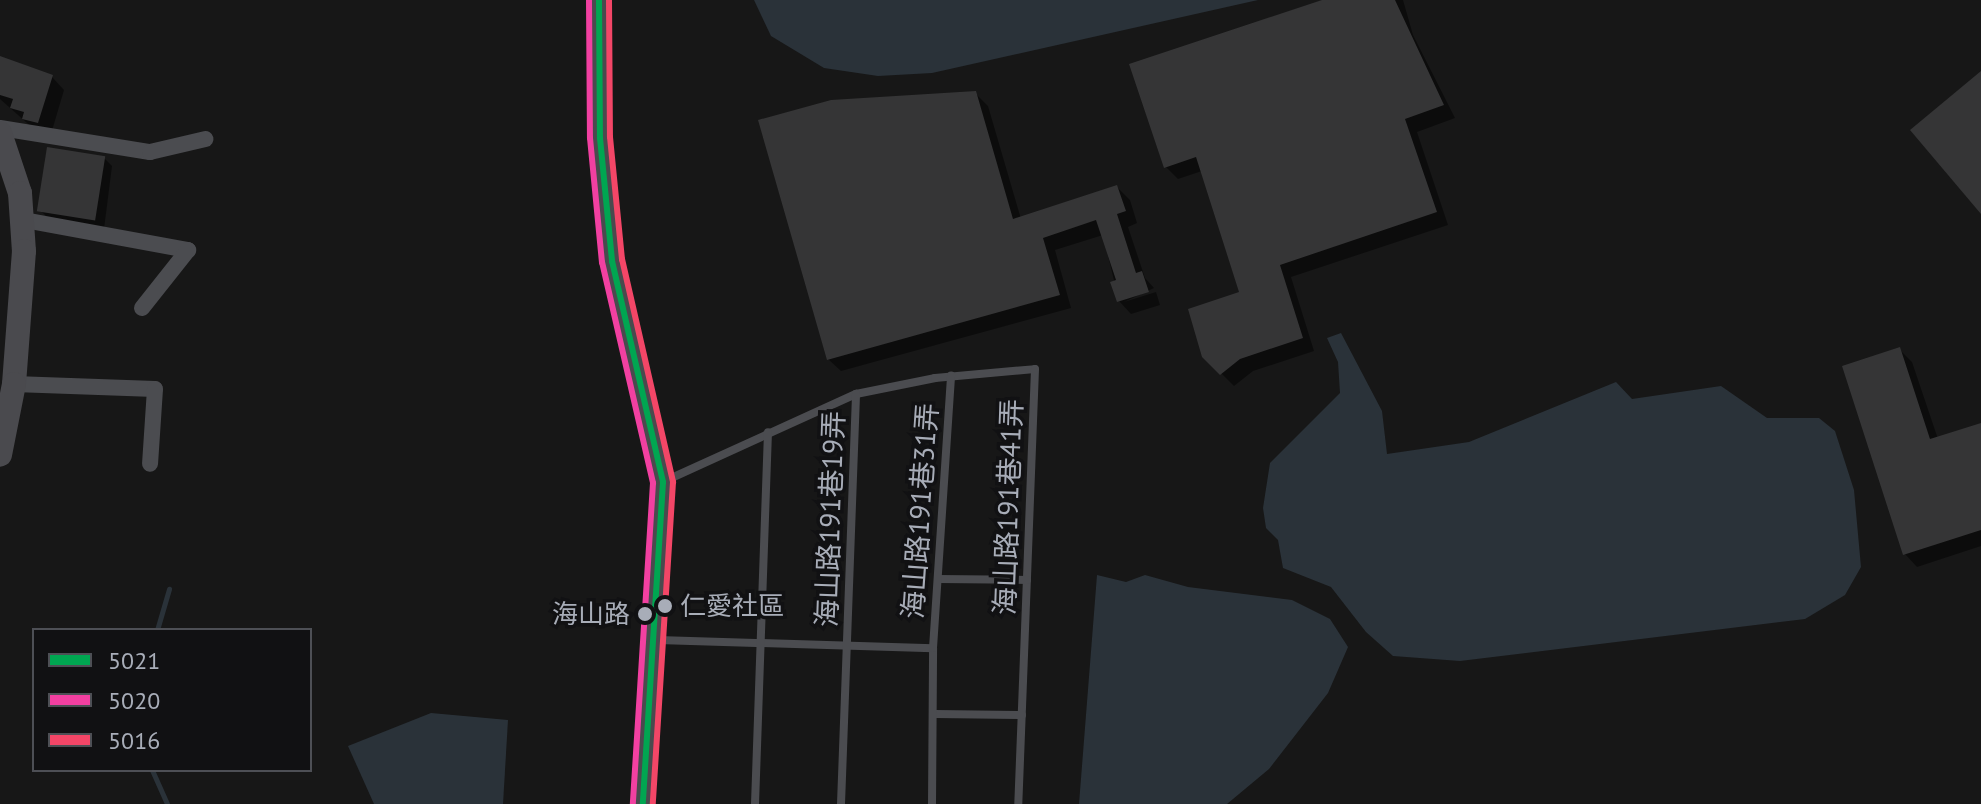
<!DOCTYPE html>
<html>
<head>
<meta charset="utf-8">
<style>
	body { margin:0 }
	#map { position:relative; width:1981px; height:804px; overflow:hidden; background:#171717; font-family:"PT Sans","Noto Sans TC",sans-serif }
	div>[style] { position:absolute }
	.water>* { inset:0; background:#2a3239 }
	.shadow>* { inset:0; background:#0007 }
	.stream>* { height:5px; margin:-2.5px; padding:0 2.5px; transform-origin:2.5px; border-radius:2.5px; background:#2a3239 }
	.building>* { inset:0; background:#353536; transform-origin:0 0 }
	.lane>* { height:8px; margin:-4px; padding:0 4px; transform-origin:4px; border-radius:4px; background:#4b4c50 }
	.street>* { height:16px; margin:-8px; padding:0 8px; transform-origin:8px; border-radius:8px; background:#4b4c50 }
	.secondary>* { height:24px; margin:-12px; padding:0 12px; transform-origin:12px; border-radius:12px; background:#4a4a4e }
	.bus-1>* { height:6px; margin:-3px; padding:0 3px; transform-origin:3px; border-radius:3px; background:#00a651 }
	.bus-2>* { height:6px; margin:-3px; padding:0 3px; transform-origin:3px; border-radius:3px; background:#f240a1 }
	.bus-3>* { height:6px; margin:-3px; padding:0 3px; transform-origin:3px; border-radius:3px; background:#f34667 }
	.dots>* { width:22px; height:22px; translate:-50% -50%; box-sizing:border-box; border:4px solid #111113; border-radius:50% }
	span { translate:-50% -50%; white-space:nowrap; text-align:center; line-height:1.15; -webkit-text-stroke:7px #111113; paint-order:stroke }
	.bus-label { font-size:26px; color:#a8adb8 }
	.left { translate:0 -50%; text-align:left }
	.right { translate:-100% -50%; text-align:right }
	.street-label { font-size:28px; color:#a8adb8 }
	.legend { position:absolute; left:32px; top:628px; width:280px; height:144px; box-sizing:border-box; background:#111113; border:2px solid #4d4f55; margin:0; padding:10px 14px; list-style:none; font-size:24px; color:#a8adb8 }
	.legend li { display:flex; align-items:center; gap:16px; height:40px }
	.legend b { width:40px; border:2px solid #4d4f55 }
</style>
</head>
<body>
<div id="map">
	<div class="water">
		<i style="clip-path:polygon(754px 0,1258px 0,932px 73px,878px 76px,824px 68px,771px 36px)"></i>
		<i style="clip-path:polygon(1341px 333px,1382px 411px,1387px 454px,1469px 442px,1616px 382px,1632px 399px,1721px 386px,1767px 418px,1819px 418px,1835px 431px,1854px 490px,1861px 567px,1845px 595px,1805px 619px,1460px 661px,1393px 656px,1366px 632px,1331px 587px,1283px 568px,1278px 540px,1266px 528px,1263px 508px,1270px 463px,1340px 393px,1338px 362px,1327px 338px)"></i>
		<i style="clip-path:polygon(1097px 575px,1126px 582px,1145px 575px,1188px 587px,1292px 600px,1330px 619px,1348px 647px,1328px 693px,1269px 769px,1227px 804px,1079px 804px)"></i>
		<i style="clip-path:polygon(431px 713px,508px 720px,503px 804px,374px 804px,348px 746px)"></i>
	</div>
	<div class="shadow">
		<i style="clip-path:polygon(1329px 0,1403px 0,1413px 35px,1455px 118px,1417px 132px,1448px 225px,1291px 277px,1314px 351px,1253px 371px,1234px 386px,1204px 356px,1242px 294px,1202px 171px,1178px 179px,1166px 167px)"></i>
		<i style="clip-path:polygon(0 57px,52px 77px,64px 90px,51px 134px,36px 131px,0 99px)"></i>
		<i style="clip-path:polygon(975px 93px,988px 106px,1021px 219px,1117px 187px,1130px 200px,1137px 223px,1128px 227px,1145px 278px,1154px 288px,1124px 302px,1156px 292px,1160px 305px,1131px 314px,1119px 301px,1103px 235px,1055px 250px,1071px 308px,841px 371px,828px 359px)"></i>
		<i style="clip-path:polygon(104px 158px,112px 166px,104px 229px,49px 219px,41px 211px)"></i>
		<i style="clip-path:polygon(1899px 349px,1912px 362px,1938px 439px,1981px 425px,1981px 546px,1917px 567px,1905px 554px)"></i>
	</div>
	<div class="stream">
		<i style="left:157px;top:630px;width:43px;rotate:-73.7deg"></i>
		<i style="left:152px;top:770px;width:37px;rotate:66deg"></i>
	</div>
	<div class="building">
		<i style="clip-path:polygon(1322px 0,1395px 0,1444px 105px,1405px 119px,1437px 212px,1280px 265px,1303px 338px,1240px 359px,1220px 375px,1202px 357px,1188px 309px,1239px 292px,1196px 157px,1164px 168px,1129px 64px)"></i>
		<i style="clip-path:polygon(0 56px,53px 75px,38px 123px,22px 119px,24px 112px,10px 108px,13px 99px,0 95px)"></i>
		<i style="clip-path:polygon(1981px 71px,1981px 214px,1910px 130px)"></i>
		<i style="clip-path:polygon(976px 91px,1013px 219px,1117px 185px,1126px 211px,1117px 214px,1136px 273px,1142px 271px,1149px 292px,1117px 302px,1110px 282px,1116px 280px,1096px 220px,1043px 238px,1060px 295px,827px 360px,758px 120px,831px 100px)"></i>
		<i style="left:47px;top:147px;width:59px;height:65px;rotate:9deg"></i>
		<i style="clip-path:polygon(1900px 347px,1930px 439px,1981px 423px,1981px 530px,1903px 555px,1842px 366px)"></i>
	</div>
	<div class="lane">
		<i style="left:667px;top:480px;width:208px;rotate:-24.5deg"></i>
		<i style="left:856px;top:394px;width:81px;rotate:-11.4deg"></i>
		<i style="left:935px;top:378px;width:100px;rotate:-5.1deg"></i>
		<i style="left:1035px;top:369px;width:435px;rotate:92.2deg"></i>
		<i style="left:938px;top:579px;width:89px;rotate:0.6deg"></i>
		<i style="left:658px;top:640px;width:275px;rotate:1.7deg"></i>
		<i style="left:935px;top:714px;width:87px;rotate:0.7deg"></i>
		<i style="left:755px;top:804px;width:372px;rotate:-88deg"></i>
		<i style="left:841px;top:804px;width:410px;rotate:-87.9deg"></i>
		<i style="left:932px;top:804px;width:156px;rotate:-89.6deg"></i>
		<i style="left:933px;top:648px;width:273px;rotate:-86.2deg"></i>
	</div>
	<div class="street">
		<i style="left:0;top:128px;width:152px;rotate:9.1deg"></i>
		<i style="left:150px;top:152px;width:57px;rotate:-13.1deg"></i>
		<i style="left:24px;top:220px;width:167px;rotate:10.4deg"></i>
		<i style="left:188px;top:250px;width:74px;rotate:128.4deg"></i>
		<i style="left:14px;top:384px;width:141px;rotate:2deg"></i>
		<i style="left:155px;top:389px;width:75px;rotate:93.8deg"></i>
	</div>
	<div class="secondary">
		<i style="left:599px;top:0;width:138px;rotate:89.6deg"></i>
		<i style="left:600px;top:138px;width:124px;rotate:84.4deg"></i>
		<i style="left:612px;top:261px;width:227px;rotate:77deg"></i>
		<i style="left:663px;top:482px;width:323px;rotate:93.6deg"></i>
		<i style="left:0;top:133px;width:63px;rotate:71.6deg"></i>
		<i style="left:20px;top:193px;width:58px;rotate:86.1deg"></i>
		<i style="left:24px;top:251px;width:133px;rotate:94.3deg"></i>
		<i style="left:14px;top:384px;width:72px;rotate:101.2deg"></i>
	</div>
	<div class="bus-1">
		<i style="left:599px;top:0;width:138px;rotate:89.6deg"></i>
		<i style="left:600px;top:138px;width:124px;rotate:84.4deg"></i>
		<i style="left:612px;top:261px;width:227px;rotate:77deg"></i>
		<i style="left:663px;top:482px;width:323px;rotate:93.6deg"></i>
	</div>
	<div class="bus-2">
		<i style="left:589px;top:0;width:138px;rotate:89.6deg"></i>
		<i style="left:590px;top:138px;width:125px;rotate:84.5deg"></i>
		<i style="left:602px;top:262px;width:227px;rotate:77deg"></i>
		<i style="left:653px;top:483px;width:321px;rotate:93.6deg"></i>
	</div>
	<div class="bus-3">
		<i style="left:609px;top:0;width:137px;rotate:89.6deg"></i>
		<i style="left:610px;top:137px;width:123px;rotate:84.4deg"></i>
		<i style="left:622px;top:259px;width:229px;rotate:77.1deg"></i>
		<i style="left:673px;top:482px;width:323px;rotate:93.6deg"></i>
	</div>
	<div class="dots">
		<i style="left:665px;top:606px;background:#a8adb8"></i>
		<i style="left:645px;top:614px;background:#a8adb8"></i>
	</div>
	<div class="bus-label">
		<span class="left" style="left:680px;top:606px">仁愛社區</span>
		<span class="right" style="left:630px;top:614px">海山路</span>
	</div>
	<div class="street-label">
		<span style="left:1008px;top:507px;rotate:-88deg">海山路191巷41弄</span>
		<span style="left:920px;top:511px;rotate:-86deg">海山路191巷31弄</span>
		<span style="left:830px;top:519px;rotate:-88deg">海山路191巷19弄</span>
	</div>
	<ul class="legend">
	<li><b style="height:10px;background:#00a651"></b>5021</li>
	<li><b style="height:10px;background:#f240a1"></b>5020</li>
	<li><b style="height:10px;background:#f34667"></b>5016</li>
	</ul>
</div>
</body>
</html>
